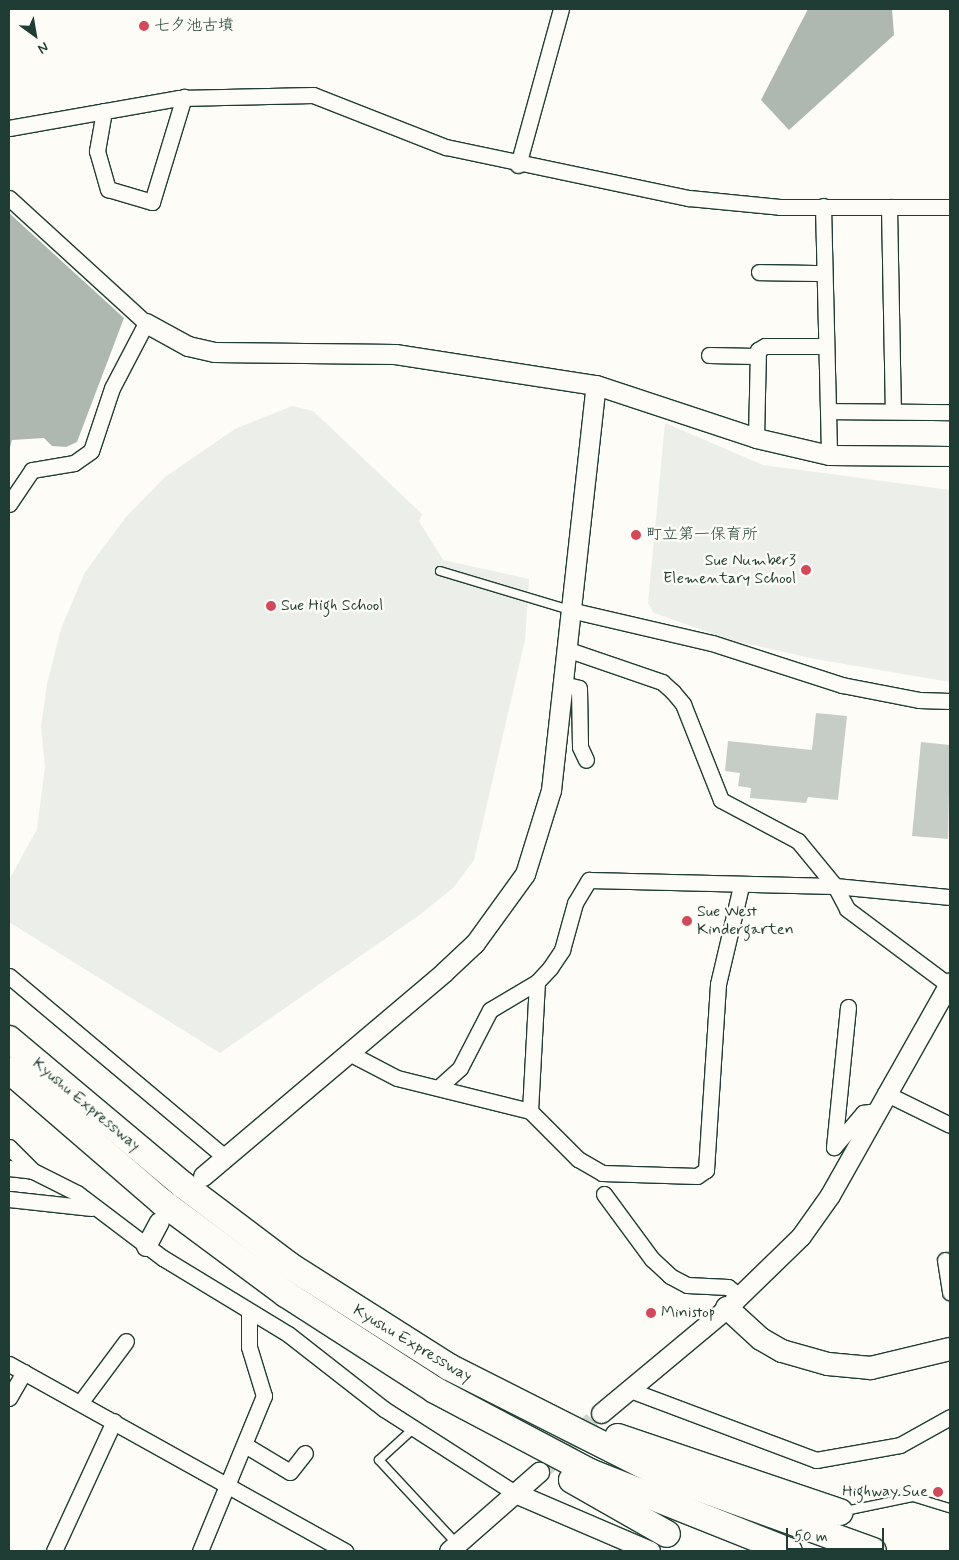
<!DOCTYPE html>
<html>
<head>
<meta charset="utf-8">
<style>
	body { margin:0 }
	#map { position:relative; width:959px; height:1560px; overflow:hidden; background:#fdfcf7; font-family:Mynerve,"Klee One",sans-serif }
	div>[style] { position:absolute }
	.built>* { inset:0; background:#eceee9 }
	.water>* { inset:0; background:#aeb8b1 }
	.building>* { inset:0; background:#c6cdc7 }
	.tertiary-tunnel>* { height:19px; margin-top:-9.5px; transform-origin:0; background:repeating-linear-gradient(90deg,#d1d6d0 0 19px,transparent 0 28px) }
	.roads { filter:drop-shadow(1px 0 #1f3d34) drop-shadow(-1px 0 #1f3d34) drop-shadow(0 1px #1f3d34) drop-shadow(0 -1px #1f3d34) }
	.service>* { height:8px; margin:-4px; padding:0 4px; transform-origin:4px; border-radius:4px; background:#fdfcf7 }
	.minor>* { height:15px; margin:-7.5px; padding:0 7.5px; transform-origin:7.5px; border-radius:7.5px; background:#fdfcf7 }
	.tertiary>* { height:19px; margin:-9.5px; padding:0 9.5px; transform-origin:9.5px; border-radius:9.5px; background:#fdfcf7 }
	.primary>* { height:22px; margin:-11px; padding:0 11px; transform-origin:11px; border-radius:11px; background:#fdfcf7 }
	.motorway>* { height:26px; margin:-13px; padding:0 13px; transform-origin:13px; border-radius:13px; background:#fdfcf7 }
	.dots>* { width:14px; height:14px; translate:-50% -50%; box-sizing:border-box; border:2px solid #fdfcf7; border-radius:50% }
	span { translate:-50% -50%; white-space:nowrap; text-align:center; line-height:1.15; -webkit-text-stroke:5px #fdfcf7; paint-order:stroke }
	.poi-label { font-size:16px; color:#1f3d34 }
	.left { translate:0 -50%; text-align:left }
	.right { translate:-100% -50%; text-align:right }
	.street-label { font-size:16px; color:#1f3d34 }
	.frame { position:absolute; inset:0; border:10px solid #1f3d34; pointer-events:none }
	.north { position:absolute; left:10px; top:10px; width:50px; height:50px; -webkit-text-stroke:4px #fdfcf7; paint-order:stroke; rotate:148deg; font-size:14px; font-weight:700; line-height:20px; text-align:center; color:#1f3d34 }
	.north::after { content:''; display:block; margin:auto; width:18px; height:22px; background:#1f3d34; clip-path:polygon(50% 0,100% 100%,50% 72%,0 100%) }
	.scale { position:absolute; left:786px; top:1528px; width:98px; height:22px; box-sizing:border-box; border:2px solid #1f3d34; border-top:0; padding-left:6px; font-size:15px; line-height:18px; white-space:nowrap; color:#1f3d34; -webkit-text-stroke:4px #fdfcf7; paint-order:stroke }
</style>
</head>
<body>
<div id="map">
	<div class="built">
		<i style="clip-path:polygon(292px 406px,313px 411px,422px 514px,419px 521px,443px 560px,529px 579px,525px 640px,474px 860px,454px 887px,421px 914px,220px 1053px,9px 922px,9px 880px,37px 829px,45px 767px,41px 727px,47px 684px,61px 629px,85px 572px,126px 517px,165px 477px,235px 429px)"></i>
		<i style="clip-path:polygon(665px 423px,763px 465px,950px 490px,950px 682px,815px 659px,731px 640px,654px 613px,648px 603px)"></i>
	</div>
	<div class="water">
		<i style="clip-path:polygon(808px 9px,892px 9px,894px 35px,789px 130px,761px 100px)"></i>
		<i style="clip-path:polygon(9px 213px,124px 318px,77px 442px,66px 447px,52px 446px,44px 438px,12px 440px,9px 451px)"></i>
	</div>
	<div class="building">
		<i style="clip-path:polygon(816px 713px,847px 716px,838px 800px,808px 797px,806px 803px,750px 798px,751px 788px,738px 786px,740px 773px,725px 771px,728px 741px,812px 750px)"></i>
		<i style="clip-path:polygon(921px 742px,950px 745px,948px 839px,912px 836px)"></i>
	</div>
	<div class="tertiary-tunnel">
		<i style="left:539px;top:1472px;width:86px;rotate:-43.6deg"></i>
	</div>
	<div class="roads">
		<div class="service">
			<i style="left:440px;top:571px;width:136px;rotate:16.7deg"></i>
			<i style="left:413px;top:1429px;width:46px;rotate:137.6deg"></i>
			<i style="left:379px;top:1460px;width:115px;rotate:47.1deg"></i>
			<i style="left:845px;top:1511px;width:69px;rotate:-11.6deg"></i>
			<i style="left:913px;top:1497px;width:39px;rotate:17deg"></i>
		</div>
		<div class="minor">
			<i style="left:104px;top:111px;width:41px;rotate:99.9deg"></i>
			<i style="left:97px;top:151px;width:40px;rotate:74deg"></i>
			<i style="left:108px;top:189px;width:46px;rotate:16.5deg"></i>
			<i style="left:152px;top:202px;width:110px;rotate:-73.1deg"></i>
			<i style="left:9px;top:128px;width:173px;rotate:-10deg"></i>
			<i style="left:179px;top:98px;width:134px;rotate:-1.3deg"></i>
			<i style="left:313px;top:95px;width:143px;rotate:21.4deg"></i>
			<i style="left:446px;top:147px;width:248px;rotate:11.9deg"></i>
			<i style="left:689px;top:198px;width:91px;rotate:5.6deg"></i>
			<i style="left:780px;top:207px;width:170px"></i>
			<i style="left:518px;top:165px;width:162px;rotate:-74.6deg"></i>
			<i style="left:9px;top:198px;width:185px;rotate:42.4deg"></i>
			<i style="left:146px;top:323px;width:73px;rotate:117.6deg"></i>
			<i style="left:112px;top:388px;width:66px;rotate:108.4deg"></i>
			<i style="left:91px;top:451px;width:21px;rotate:145deg"></i>
			<i style="left:74px;top:463px;width:43px;rotate:170.5deg"></i>
			<i style="left:32px;top:470px;width:41px;rotate:124.1deg"></i>
			<i style="left:823px;top:206px;width:249px;rotate:88.6deg"></i>
			<i style="left:889px;top:207px;width:204px;rotate:88.9deg"></i>
			<i style="left:759px;top:272px;width:65px;rotate:0.9deg"></i>
			<i style="left:709px;top:355px;width:46px;rotate:1.2deg"></i>
			<i style="left:828px;top:411px;width:122px;rotate:0.5deg"></i>
			<i style="left:756px;top:438px;width:88px;rotate:-88.7deg"></i>
			<i style="left:758px;top:350px;width:8px;rotate:-30deg"></i>
			<i style="left:765px;top:346px;width:61px"></i>
			<i style="left:570px;top:610px;width:146px;rotate:13.1deg"></i>
			<i style="left:712px;top:643px;width:137px;rotate:17.9deg"></i>
			<i style="left:842px;top:685px;width:78px;rotate:11deg"></i>
			<i style="left:919px;top:700px;width:31px;rotate:2deg"></i>
			<i style="left:566px;top:649px;width:102px;rotate:19deg"></i>
			<i style="left:662px;top:682px;width:15px;rotate:42deg"></i>
			<i style="left:673px;top:692px;width:16px;rotate:50deg"></i>
			<i style="left:683px;top:704px;width:103px;rotate:68.4deg"></i>
			<i style="left:721px;top:800px;width:87px;rotate:28deg"></i>
			<i style="left:798px;top:841px;width:58px;rotate:50.6deg"></i>
			<i style="left:835px;top:886px;width:26px;rotate:62deg"></i>
			<i style="left:847px;top:909px;width:129px;rotate:36.8deg"></i>
			<i style="left:563px;top:684px;width:16px;rotate:14deg"></i>
			<i style="left:579px;top:688px;width:59px;rotate:89deg"></i>
			<i style="left:580px;top:747px;width:14px;rotate:65deg"></i>
			<i style="left:9px;top:976px;width:282px;rotate:40deg"></i>
			<i style="left:848px;top:1007px;width:141px;rotate:95.7deg"></i>
			<i style="left:834px;top:1147px;width:45px;rotate:-49.5deg"></i>
			<i style="left:863px;top:1113px;width:12px;rotate:-9deg"></i>
			<i style="left:347px;top:1052px;width:56px;rotate:27.5deg"></i>
			<i style="left:397px;top:1078px;width:137px;rotate:13.9deg"></i>
			<i style="left:530px;top:1111px;width:68px;rotate:45deg"></i>
			<i style="left:578px;top:1159px;width:28px;rotate:30deg"></i>
			<i style="left:602px;top:1173px;width:95px;rotate:1.8deg"></i>
			<i style="left:697px;top:1176px;width:11px;rotate:-34deg"></i>
			<i style="left:706px;top:1170px;width:186px;rotate:-86.3deg"></i>
			<i style="left:718px;top:984px;width:101px;rotate:-76.8deg"></i>
			<i style="left:439px;top:1087px;width:28px;rotate:-42deg"></i>
			<i style="left:460px;top:1068px;width:65px;rotate:-62.7deg"></i>
			<i style="left:490px;top:1010px;width:55px;rotate:-30.8deg"></i>
			<i style="left:537px;top:982px;width:19px;rotate:-47deg"></i>
			<i style="left:550px;top:968px;width:22px;rotate:-56deg"></i>
			<i style="left:562px;top:950px;width:49px;rotate:-74.5deg"></i>
			<i style="left:575px;top:903px;width:27px;rotate:-59deg"></i>
			<i style="left:589px;top:880px;width:246px;rotate:1.4deg"></i>
			<i style="left:835px;top:886px;width:116px;rotate:5.5deg"></i>
			<i style="left:885px;top:1093px;width:72px;rotate:26.2deg"></i>
			<i style="left:530px;top:1111px;width:129px;rotate:-86.9deg"></i>
			<i style="left:9px;top:1147px;width:34px;rotate:45deg"></i>
			<i style="left:33px;top:1171px;width:49px;rotate:26.6deg"></i>
			<i style="left:77px;top:1193px;width:108px;rotate:37.1deg"></i>
			<i style="left:163px;top:1258px;width:146px;rotate:31.3deg"></i>
			<i style="left:288px;top:1334px;width:122px;rotate:38deg"></i>
			<i style="left:384px;top:1409px;width:156px;rotate:32.7deg"></i>
			<i style="left:9px;top:1168px;width:24px;rotate:7deg"></i>
			<i style="left:604px;top:1194px;width:81px;rotate:53.6deg"></i>
			<i style="left:652px;top:1259px;width:25px;rotate:43deg"></i>
			<i style="left:670px;top:1276px;width:19px;rotate:28deg"></i>
			<i style="left:687px;top:1285px;width:41px;rotate:2.8deg"></i>
			<i style="left:728px;top:1287px;width:14px;rotate:39deg"></i>
			<i style="left:9px;top:1199px;width:83px;rotate:6.2deg"></i>
			<i style="left:945px;top:1260px;width:33px;rotate:81deg"></i>
			<i style="left:9px;top:1364px;width:385px;rotate:29.1deg"></i>
			<i style="left:630px;top:1390px;width:199px;rotate:20.6deg"></i>
			<i style="left:816px;top:1460px;width:85px;rotate:-10.1deg"></i>
			<i style="left:900px;top:1445px;width:57px;rotate:-29.2deg"></i>
			<i style="left:9px;top:1398px;width:30px;rotate:-60deg"></i>
			<i style="left:80px;top:1403px;width:77px;rotate:-53.4deg"></i>
			<i style="left:245px;top:1445px;width:52px;rotate:31deg"></i>
			<i style="left:290px;top:1472px;width:24px;rotate:-52deg"></i>
			<i style="left:54px;top:1551px;width:143px;rotate:-65.2deg"></i>
			<i style="left:200px;top:1551px;width:168px;rotate:-67.6deg"></i>
			<i style="left:264px;top:1396px;width:51px;rotate:-107deg"></i>
			<i style="left:249px;top:1347px;width:32px;rotate:-90deg"></i>
		</div>
		<div class="tertiary">
			<i style="left:146px;top:323px;width:48px;rotate:28.7deg"></i>
			<i style="left:188px;top:346px;width:27px;rotate:13deg"></i>
			<i style="left:214px;top:352px;width:181px;rotate:0.6deg"></i>
			<i style="left:395px;top:354px;width:203px;rotate:8.8deg"></i>
			<i style="left:596px;top:385px;width:169px;rotate:18.3deg"></i>
			<i style="left:756px;top:438px;width:75px;rotate:13.1deg"></i>
			<i style="left:829px;top:455px;width:121px;rotate:0.5deg"></i>
			<i style="left:203px;top:1176px;width:316px;rotate:-40.2deg"></i>
			<i style="left:444px;top:972px;width:42px;rotate:-43.1deg"></i>
			<i style="left:475px;top:943px;width:85px;rotate:-54.1deg"></i>
			<i style="left:525px;top:874px;width:88px;rotate:-72.8deg"></i>
			<i style="left:551px;top:790px;width:407px;rotate:-83.7deg"></i>
			<i style="left:146px;top:1246px;width:27px;rotate:-62deg"></i>
			<i style="left:601px;top:1413px;width:164px;rotate:-39.8deg"></i>
			<i style="left:727px;top:1308px;width:103px;rotate:-44.2deg"></i>
			<i style="left:801px;top:1236px;width:50px;rotate:-54.7deg"></i>
			<i style="left:830px;top:1195px;width:244px;rotate:-60.6deg"></i>
			<i style="left:515px;top:1493px;width:147px;rotate:23.2deg"></i>
			<i style="left:449px;top:1551px;width:120px;rotate:-41.3deg"></i>
		</div>
		<div class="primary">
			<i style="left:727px;top:1308px;width:46px;rotate:42.4deg"></i>
			<i style="left:761px;top:1339px;width:24px;rotate:30deg"></i>
			<i style="left:782px;top:1351px;width:48px;rotate:15.8deg"></i>
			<i style="left:828px;top:1364px;width:43px;rotate:5.3deg"></i>
			<i style="left:871px;top:1368px;width:81px;rotate:-13.5deg"></i>
		</div>
		<div class="motorway">
			<i style="left:9px;top:1039px;width:227px;rotate:40deg"></i>
			<i style="left:183px;top:1185px;width:134px;rotate:37.1deg"></i>
			<i style="left:290px;top:1266px;width:188px;rotate:32.4deg"></i>
			<i style="left:449px;top:1367px;width:240px;rotate:26.8deg"></i>
			<i style="left:663px;top:1475px;width:223px;rotate:19.9deg"></i>
			<i style="left:9px;top:1070px;width:202px;rotate:40.8deg"></i>
			<i style="left:162px;top:1202px;width:154px;rotate:36.6deg"></i>
			<i style="left:286px;top:1294px;width:177px;rotate:32.8deg"></i>
			<i style="left:435px;top:1390px;width:175px;rotate:27.9deg"></i>
			<i style="left:590px;top:1472px;width:214px;rotate:21.7deg"></i>
			<i style="left:618px;top:1437px;width:234px;rotate:18.7deg"></i>
			<i style="left:572px;top:1480px;width:109px;rotate:29.6deg"></i>
		</div>
	</div>
	<div class="dots">
		<i style="left:144px;top:26px;background:#d1495b"></i>
		<i style="left:636px;top:535px;background:#d1495b"></i>
		<i style="left:806px;top:570px;background:#d1495b"></i>
		<i style="left:271px;top:606px;background:#d1495b"></i>
		<i style="left:687px;top:921px;background:#d1495b"></i>
		<i style="left:651px;top:1313px;background:#d1495b"></i>
		<i style="left:938px;top:1492px;background:#d1495b"></i>
	</div>
	<div class="poi-label">
		<span class="left" style="left:154px;top:26px">七夕池古墳</span>
		<span class="left" style="left:646px;top:535px">町立第一保育所</span>
		<span class="right" style="left:796px;top:570px">Sue Number3<br>Elementary School</span>
		<span class="left" style="left:281px;top:606px">Sue High School</span>
		<span class="left" style="left:697px;top:921px">Sue West<br>Kindergarten</span>
		<span class="left" style="left:661px;top:1313px">Ministop</span>
		<span class="right" style="left:928px;top:1492px">Highway Sue</span>
	</div>
	<div class="street-label">
		<span style="left:86px;top:1105px;rotate:40deg">Kyushu Expressway</span>
		<span style="left:412px;top:1344px;rotate:31deg">Kyushu Expressway</span>
	</div>
	<div class="frame"></div>
	<div class="north">N</div>
	<div class="scale">50 m</div>
</div>
</body>
</html>
